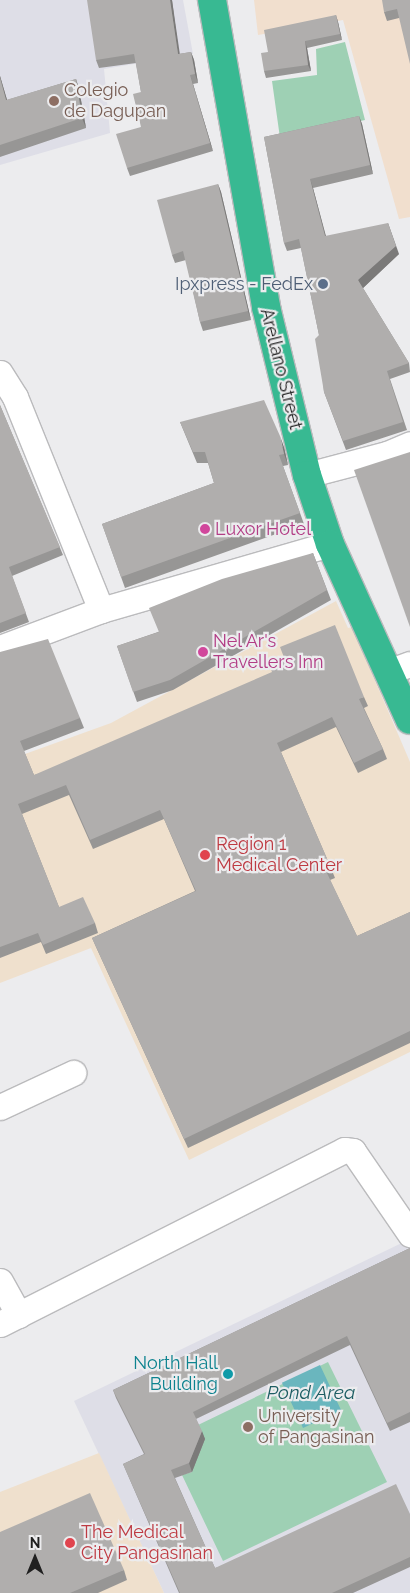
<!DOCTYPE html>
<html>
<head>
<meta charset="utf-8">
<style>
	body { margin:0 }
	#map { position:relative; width:410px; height:1593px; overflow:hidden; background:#ececee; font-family:Raleway,sans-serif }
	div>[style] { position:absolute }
	.commercial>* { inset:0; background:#f1dfce }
	.built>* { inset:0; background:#dedee7 }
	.medical>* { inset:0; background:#efe0cd }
	.green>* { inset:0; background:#9ed0b4 }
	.water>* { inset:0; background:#6ab6be; transform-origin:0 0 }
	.roads { filter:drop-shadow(1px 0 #bbbbbd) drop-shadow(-1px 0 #bbbbbd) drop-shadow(0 1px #bbbbbd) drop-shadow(0 -1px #bbbbbd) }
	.street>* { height:25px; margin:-12.5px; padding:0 12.5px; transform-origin:12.5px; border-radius:12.5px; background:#fff }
	.highway>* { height:28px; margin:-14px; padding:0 14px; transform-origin:14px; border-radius:14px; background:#38b992 }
	.wall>* { inset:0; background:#979695 }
	.shaded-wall>* { inset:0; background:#7b7a79 }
	.building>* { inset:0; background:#b0aead }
	.dots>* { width:14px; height:14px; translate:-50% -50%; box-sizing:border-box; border:2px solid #ececee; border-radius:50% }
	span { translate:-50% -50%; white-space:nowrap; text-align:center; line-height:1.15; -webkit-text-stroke:4.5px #ececee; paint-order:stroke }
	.education-label { font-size:18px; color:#785e54 }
	.left { translate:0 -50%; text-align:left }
	.service-label { font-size:18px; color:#4e5e75 }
	.right { translate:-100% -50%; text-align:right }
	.street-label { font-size:18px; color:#202020 }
	.hotel-label { font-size:18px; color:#b23c85 }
	.health-label { font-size:18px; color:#be3a42 }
	.culture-label { font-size:18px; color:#0d838f }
	.water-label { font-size:19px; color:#1d5d63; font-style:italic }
	.north { position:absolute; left:10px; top:1533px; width:50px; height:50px; -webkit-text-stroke:4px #ececee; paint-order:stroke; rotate:0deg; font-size:14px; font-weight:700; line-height:20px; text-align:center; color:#202020 }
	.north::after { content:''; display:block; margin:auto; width:18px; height:22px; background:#202020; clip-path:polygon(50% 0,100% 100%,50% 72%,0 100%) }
</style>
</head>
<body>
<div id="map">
	<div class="commercial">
		<i style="clip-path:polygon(254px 0,410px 0,410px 217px,399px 219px,343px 20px,258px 35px)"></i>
	</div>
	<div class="built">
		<i style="clip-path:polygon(0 0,183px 0,193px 54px,104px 69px,110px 133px,0 165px)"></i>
		<i style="clip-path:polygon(410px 1239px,410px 1593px,164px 1593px,74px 1401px)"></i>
	</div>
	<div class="medical">
		<i style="clip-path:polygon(336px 601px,348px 628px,352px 627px,410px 762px,410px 1052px,189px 1160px,91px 948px,0 983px,0 763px,111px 723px)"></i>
		<i style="clip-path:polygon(99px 1453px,164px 1593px,0 1593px,0 1492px)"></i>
	</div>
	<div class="green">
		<i style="clip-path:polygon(345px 42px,365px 120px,280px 138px,272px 81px,317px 75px,316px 49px)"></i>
		<i style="clip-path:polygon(328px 1362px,387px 1482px,223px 1561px,182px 1475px,192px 1472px,198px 1425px)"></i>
	</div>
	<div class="water">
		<i style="left:320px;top:1365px;width:50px;height:42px;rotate:65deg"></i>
	</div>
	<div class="roads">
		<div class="street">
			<i style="left:0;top:373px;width:28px;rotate:58deg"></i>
			<i style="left:15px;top:397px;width:230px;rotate:68deg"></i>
			<i style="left:307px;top:475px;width:83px;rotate:-14.7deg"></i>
			<i style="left:387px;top:454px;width:25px;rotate:-23deg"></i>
			<i style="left:0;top:648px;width:108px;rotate:-20.6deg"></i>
			<i style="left:101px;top:610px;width:238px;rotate:-16.1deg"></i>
			<i style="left:388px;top:672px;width:23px;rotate:-20deg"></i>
			<i style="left:0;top:1107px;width:81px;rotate:-25deg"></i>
			<i style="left:0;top:1281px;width:39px;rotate:61deg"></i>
			<i style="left:0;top:1324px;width:386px;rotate:-26.8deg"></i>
			<i style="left:344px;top:1150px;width:9px;rotate:6deg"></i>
			<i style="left:353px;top:1151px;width:101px;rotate:55.5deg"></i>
		</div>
		<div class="highway">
			<i style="left:212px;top:0;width:312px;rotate:80deg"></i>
			<i style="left:266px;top:307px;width:173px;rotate:76.3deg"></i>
			<i style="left:307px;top:475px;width:73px;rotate:71.6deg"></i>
			<i style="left:330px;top:544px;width:193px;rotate:65.6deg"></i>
		</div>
	</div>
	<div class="wall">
		<i style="clip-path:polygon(172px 0,179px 54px,191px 52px,194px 60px,198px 83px,193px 84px,213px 151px,130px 176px,127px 168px,141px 127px,141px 92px,136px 63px,99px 68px,96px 60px)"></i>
		<i style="clip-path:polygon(410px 0,399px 18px,387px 21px,384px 12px)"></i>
		<i style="clip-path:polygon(336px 15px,338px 22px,342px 40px,307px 48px,311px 71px,266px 78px,264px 71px,268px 52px)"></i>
		<i style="clip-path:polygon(0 76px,7px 100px,76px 79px,79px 89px,86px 128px,0 157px)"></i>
		<i style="clip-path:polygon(359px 116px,362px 124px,373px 174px,313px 188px,326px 236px,399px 254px,363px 288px,409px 363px,410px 372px,390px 379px,407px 430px,346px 450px,324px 392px,319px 335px,301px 248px,287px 251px,284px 243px,264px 137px)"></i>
		<i style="clip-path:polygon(218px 184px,221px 192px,251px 320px,203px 331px,200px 322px,186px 260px,175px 263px,172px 255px)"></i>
		<i style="clip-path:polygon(0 405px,63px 555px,12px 576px,29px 622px,0 633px)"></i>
		<i style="clip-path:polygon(180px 422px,284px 447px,288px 465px,283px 466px,304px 524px,125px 588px,102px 524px,214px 483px,208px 463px,197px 463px)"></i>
		<i style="clip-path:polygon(313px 553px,331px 600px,173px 690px,137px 702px,117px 646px,158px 632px)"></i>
		<i style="clip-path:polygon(0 652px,80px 718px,84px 728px,24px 751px,34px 775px,364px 697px,368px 706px,364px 708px,383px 749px,387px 759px,358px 773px,336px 727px,281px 752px,331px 868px,335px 878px,330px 880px,357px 936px,410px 912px,410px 1043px,188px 1148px,96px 947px,92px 938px,195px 891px,164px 819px,93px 849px,69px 795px,22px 814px,59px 907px,95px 923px,98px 933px,46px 954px,41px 942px,0 958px)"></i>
		<i style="clip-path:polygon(410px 1248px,410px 1422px,390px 1431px,350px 1345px,196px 1419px,205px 1439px,192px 1472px,175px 1478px,215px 1568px,410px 1514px,410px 1567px,353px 1593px,179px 1593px,123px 1464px,144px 1454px,116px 1398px,113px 1390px)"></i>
		<i style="clip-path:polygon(124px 1570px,127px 1580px,98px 1593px,0 1593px)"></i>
	</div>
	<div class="shaded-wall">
		<i style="clip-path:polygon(170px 0,172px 0,181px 62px,178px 54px)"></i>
		<i style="clip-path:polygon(336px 15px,338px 22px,342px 40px,340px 34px)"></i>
		<i style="clip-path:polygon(305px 41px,307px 48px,311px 71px,308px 65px)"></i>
		<i style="clip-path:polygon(191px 52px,194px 60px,198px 83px,195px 74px)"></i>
		<i style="clip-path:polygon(190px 75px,193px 84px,213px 151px,210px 143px)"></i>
		<i style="clip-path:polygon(0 76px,10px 110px,6px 100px,0 78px)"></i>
		<i style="clip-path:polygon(76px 79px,79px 89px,86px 128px,82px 118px)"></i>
		<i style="clip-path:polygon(359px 116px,362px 124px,373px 174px,370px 165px)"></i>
		<i style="clip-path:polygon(310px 179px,313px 188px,328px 245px,325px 236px)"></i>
		<i style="clip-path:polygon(218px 184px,221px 192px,251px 320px,248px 311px)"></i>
		<i style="clip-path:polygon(388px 223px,399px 254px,362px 289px,358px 280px)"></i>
		<i style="clip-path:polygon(280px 436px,284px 447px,288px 465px,284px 454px)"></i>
		<i style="clip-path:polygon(202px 1431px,205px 1439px,192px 1472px,189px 1463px)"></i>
	</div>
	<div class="building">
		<i style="clip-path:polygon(87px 0,170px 0,178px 54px,191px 52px,195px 74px,190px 75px,210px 143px,127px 168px,116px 134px,141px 127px,133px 94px,141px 92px,134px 54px,96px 60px)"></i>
		<i style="clip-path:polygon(382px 0,410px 0,410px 64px,397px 9px,384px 12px)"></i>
		<i style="clip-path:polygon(336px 15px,340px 34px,305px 41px,308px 65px,264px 71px,261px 53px,268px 52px,264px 30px)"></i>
		<i style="clip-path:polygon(0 78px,6px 100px,76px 79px,82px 118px,0 145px)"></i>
		<i style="clip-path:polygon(359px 116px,370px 165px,310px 179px,325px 236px,388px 223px,396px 246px,358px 280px,409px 363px,387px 371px,403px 422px,343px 441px,324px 392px,315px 339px,319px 335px,299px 239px,284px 243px,264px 137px)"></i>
		<i style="clip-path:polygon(218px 184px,248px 311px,200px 322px,183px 251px,172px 255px,157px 200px)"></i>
		<i style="clip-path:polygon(264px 400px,280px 436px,284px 454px,279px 455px,300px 513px,121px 577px,102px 524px,214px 483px,205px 452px,193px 452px,180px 422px)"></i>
		<i style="clip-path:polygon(0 405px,60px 547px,9px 567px,26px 613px,0 623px)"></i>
		<i style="clip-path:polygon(410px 452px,410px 627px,354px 470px)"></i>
		<i style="clip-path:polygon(313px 553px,327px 590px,170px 680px,133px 692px,117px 646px,159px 632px,149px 608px,222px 579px)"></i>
		<i style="clip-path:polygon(335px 625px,364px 697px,359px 699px,383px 749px,354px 763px,332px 717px,277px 743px,331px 868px,326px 871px,357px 936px,410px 912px,410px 1031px,184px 1139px,92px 938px,196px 891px,160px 810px,90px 840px,66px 785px,18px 804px,59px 907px,83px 897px,95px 923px,43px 945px,38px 933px,0 947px,0 652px,48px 639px,80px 718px,20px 741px,34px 775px,272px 672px,270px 667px,285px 660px,280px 647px)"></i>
		<i style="clip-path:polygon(410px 1248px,410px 1412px,387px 1423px,347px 1336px,193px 1412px,202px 1431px,189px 1463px,171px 1470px,215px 1568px,396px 1484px,410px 1514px,410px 1557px,332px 1593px,180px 1593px,123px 1464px,145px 1454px,113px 1390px)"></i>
		<i style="clip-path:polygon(90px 1493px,124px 1570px,70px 1593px,0 1593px,0 1532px)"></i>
	</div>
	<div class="dots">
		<i style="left:54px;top:101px;background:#8d6e63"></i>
		<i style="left:323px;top:284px;background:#5c6f8a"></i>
		<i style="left:205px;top:529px;background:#d1479c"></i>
		<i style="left:203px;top:652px;background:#d1479c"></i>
		<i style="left:205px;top:855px;background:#e0444e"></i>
		<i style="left:228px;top:1374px;background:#0f9aa8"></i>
		<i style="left:248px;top:1427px;background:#8d6e63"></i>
		<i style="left:70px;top:1543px;background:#e0444e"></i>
	</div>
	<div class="education-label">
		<span class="left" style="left:64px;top:101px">Colegio<br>de Dagupan</span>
		<span class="left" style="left:258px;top:1427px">University<br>of Pangasinan</span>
	</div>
	<div class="service-label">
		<span class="right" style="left:313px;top:284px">Ipxpress - FedEx</span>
	</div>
	<div class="street-label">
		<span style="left:281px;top:369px;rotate:76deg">Arellano Street</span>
	</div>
	<div class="hotel-label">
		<span class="left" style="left:215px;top:529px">Luxor Hotel</span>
		<span class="left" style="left:213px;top:652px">Nel Ar's<br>Travellers Inn</span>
	</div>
	<div class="health-label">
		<span class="left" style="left:216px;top:855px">Region 1<br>Medical Center</span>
		<span class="left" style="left:81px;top:1543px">The Medical<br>City Pangasinan</span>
	</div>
	<div class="culture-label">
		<span class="right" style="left:218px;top:1374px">North Hall<br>Building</span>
	</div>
	<div class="water-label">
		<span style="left:311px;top:1393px">Pond Area</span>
	</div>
	<div class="north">N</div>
</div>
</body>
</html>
